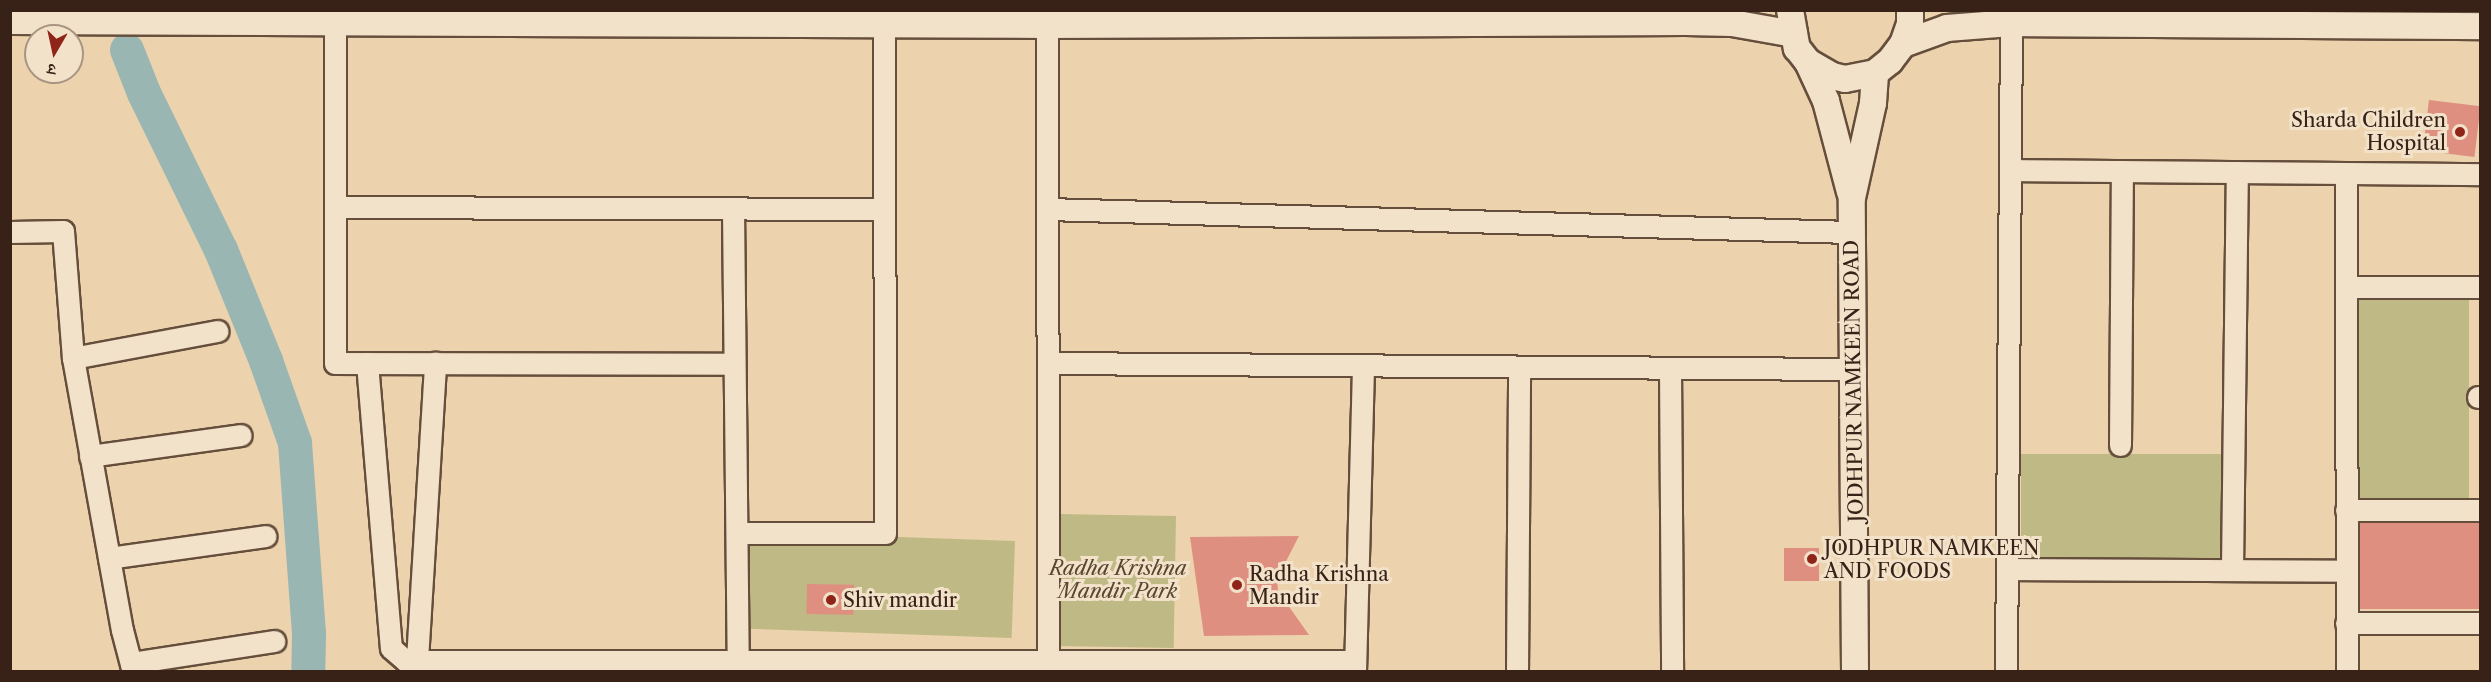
<!DOCTYPE html>
<html>
<head>
<meta charset="utf-8">
<style>
	body { margin:0 }
	#map { position:relative; width:2491px; height:682px; overflow:hidden; background:#ecd3ad; font-family:"Libre Caslon Text","Noto Serif Devanagari",serif }
	div>[style] { position:absolute }
	.green>* { inset:0; background:#bfba85; transform-origin:0 0 }
	.river>* { height:34px; margin:-17px; padding:0 17px; transform-origin:17px; border-radius:17px; background:#9ab6b2 }
	.building>* { inset:0; background:#df8f80; transform-origin:0 0 }
	.roads { filter:drop-shadow(2px 0 #654e3c) drop-shadow(-2px 0 #654e3c) drop-shadow(0 2px #654e3c) drop-shadow(0 -2px #654e3c) }
	.minor>* { height:21px; margin:-10.5px; padding:0 10.5px; transform-origin:10.5px; border-radius:10.5px; background:#f3e2ca }
	.tertiary>* { height:26px; margin:-13px; padding:0 13px; transform-origin:13px; border-radius:13px; background:#f3e2ca }
	.dots>* { width:16px; height:16px; translate:-50% -50%; box-sizing:border-box; border:3px solid #f3e2ca; border-radius:50% }
	span { translate:-50% -50%; white-space:nowrap; text-align:center; line-height:1.15; -webkit-text-stroke:6px #f3e2ca; paint-order:stroke }
	.poi-label { font-size:20px; color:#382116 }
	.right { translate:-100% -50%; text-align:right }
	.left { translate:0 -50%; text-align:left }
	.street-label { font-size:20px; color:#382116 }
	.park-label { font-size:20px; color:#5a4732; font-style:italic }
	.frame { position:absolute; inset:0; border:12px solid #382116; pointer-events:none }
	.north { position:absolute; left:24px; top:24px; width:60px; height:60px; box-sizing:border-box; background:#f3e2ca; border:2px solid #a89582; border-radius:50%; rotate:189deg; font-size:16px; font-weight:700; line-height:24px; text-align:center; color:#382116 }
	.north::after { content:''; display:block; margin:auto; width:21px; height:27px; background:#8f2418; clip-path:polygon(50% 0,100% 100%,50% 72%,0 100%) }
</style>
</head>
<body>
<div id="map">
	<div class="green">
		<i style="left:2352px;top:292px;width:117px;height:213px"></i>
		<i style="left:2021px;top:454px;width:205px;height:110px"></i>
		<i style="left:1057px;top:514px;width:119px;height:132px;rotate:1deg"></i>
		<i style="left:1015px;top:541px;width:97px;height:269px;rotate:92deg"></i>
	</div>
	<div class="river">
		<i style="left:127px;top:50px;width:46px;rotate:68.4deg"></i>
		<i style="left:144px;top:93px;width:175px;rotate:63.9deg"></i>
		<i style="left:221px;top:250px;width:120px;rotate:67.9deg"></i>
		<i style="left:266px;top:361px;width:87px;rotate:70.5deg"></i>
		<i style="left:295px;top:443px;width:191px;rotate:85.8deg"></i>
		<i style="left:309px;top:633px;width:39px;rotate:91deg"></i>
	</div>
	<div class="building">
		<i style="left:2429px;top:100px;width:52px;height:51px;rotate:7deg"></i>
		<i style="left:2359px;top:523px;width:122px;height:86px"></i>
		<i style="clip-path:polygon(1299px 536px,1277px 579px,1278px 591px,1309px 635px,1204px 636px,1190px 537px)"></i>
		<i style="left:1784px;top:548px;width:35px;height:33px"></i>
		<i style="left:807px;top:584px;width:47px;height:30px;rotate:1deg"></i>
	</div>
	<div class="roads">
		<div class="minor">
			<i style="left:1047px;top:10px;width:651px;rotate:89.91deg"></i>
			<i style="left:335px;top:22px;width:341px;rotate:90deg"></i>
			<i style="left:335px;top:363px;width:399px;rotate:0.1deg"></i>
			<i style="left:2011px;top:170px;width:469px;rotate:0.5deg"></i>
			<i style="left:2346px;top:173px;width:499px;rotate:89.9deg"></i>
			<i style="left:335px;top:207px;width:549px;rotate:0.21deg"></i>
			<i style="left:733px;top:208px;width:453px;rotate:89.4deg"></i>
			<i style="left:1047px;top:209px;width:805px;rotate:1.64deg"></i>
			<i style="left:10px;top:232px;width:53px;rotate:-1.1deg"></i>
			<i style="left:63px;top:231px;width:127px;rotate:85.5deg"></i>
			<i style="left:73px;top:358px;width:276px;rotate:79.8deg"></i>
			<i style="left:122px;top:630px;width:43px;rotate:75.3deg"></i>
			<i style="left:2346px;top:287px;width:134px"></i>
			<i style="left:73px;top:358px;width:147px;rotate:-10.6deg"></i>
			<i style="left:367px;top:363px;width:286px;rotate:85.2deg"></i>
			<i style="left:391px;top:648px;width:20px;rotate:41deg"></i>
			<i style="left:406px;top:661px;width:949px"></i>
			<i style="left:1048px;top:363px;width:807px;rotate:0.43deg"></i>
			<i style="left:1670px;top:368px;width:304px;rotate:89.6deg"></i>
			<i style="left:2478px;top:397px;width:2px"></i>
			<i style="left:2120px;top:445px;width:274px;rotate:-89.6deg"></i>
			<i style="left:90px;top:456px;width:152px;rotate:-7.9deg"></i>
			<i style="left:2346px;top:510px;width:134px"></i>
			<i style="left:737px;top:533px;width:148px"></i>
			<i style="left:885px;top:533px;width:509px;rotate:-90.11deg"></i>
			<i style="left:109px;top:558px;width:158px;rotate:-8deg"></i>
			<i style="left:2007px;top:569px;width:339px;rotate:0.3deg"></i>
			<i style="left:2232px;top:570px;width:398px;rotate:-89.3deg"></i>
			<i style="left:2346px;top:623px;width:134px"></i>
			<i style="left:417px;top:660px;width:298px;rotate:-86.5deg"></i>
			<i style="left:131px;top:663px;width:145px;rotate:-8.7deg"></i>
			<i style="left:1355px;top:672px;width:307px;rotate:-88.5deg"></i>
			<i style="left:1517px;top:672px;width:305px;rotate:-89.6deg"></i>
			<i style="left:2006px;top:672px;width:649px;rotate:-89.56deg"></i>
		</div>
		<div class="tertiary">
			<i style="left:1790px;top:10px;width:39px;rotate:80deg"></i>
			<i style="left:1797px;top:48px;width:18px;rotate:52deg"></i>
			<i style="left:1808px;top:62px;width:28px;rotate:30deg"></i>
			<i style="left:1832px;top:76px;width:13px;rotate:13deg"></i>
			<i style="left:1845px;top:79px;width:31px;rotate:-11deg"></i>
			<i style="left:1875px;top:73px;width:19px;rotate:-39deg"></i>
			<i style="left:1890px;top:61px;width:21px;rotate:-53deg"></i>
			<i style="left:1903px;top:44px;width:21px;rotate:-71deg"></i>
			<i style="left:1910px;top:24px;width:14px;rotate:-90deg"></i>
			<i style="left:10px;top:21px;width:1037px;rotate:0.22deg"></i>
			<i style="left:1047px;top:25px;width:639px;rotate:-0.27deg"></i>
			<i style="left:1686px;top:22px;width:46px;rotate:1.2deg"></i>
			<i style="left:1732px;top:23px;width:63px;rotate:10.1deg"></i>
			<i style="left:1903px;top:44px;width:47px;rotate:-20deg"></i>
			<i style="left:1947px;top:28px;width:64px;rotate:-4.5deg"></i>
			<i style="left:2011px;top:23px;width:469px;rotate:0.4deg"></i>
			<i style="left:1808px;top:62px;width:43px;rotate:65.2deg"></i>
			<i style="left:1826px;top:101px;width:94px;rotate:75.2deg"></i>
			<i style="left:1855px;top:672px;width:474px;rotate:-90.4deg"></i>
			<i style="left:1852px;top:198px;width:97px;rotate:-77.5deg"></i>
			<i style="left:1873px;top:103px;width:30px;rotate:-86deg"></i>
		</div>
	</div>
	<div class="dots">
		<i style="left:2460px;top:132px;background:#8f2418"></i>
		<i style="left:1812px;top:559px;background:#8f2418"></i>
		<i style="left:1237px;top:585px;background:#8f2418"></i>
		<i style="left:831px;top:600px;background:#8f2418"></i>
	</div>
	<div class="poi-label">
		<span class="right" style="left:2446px;top:132px">Sharda Children<br>Hospital</span>
		<span class="left" style="left:1824px;top:560px">JODHPUR NAMKEEN<br>AND FOODS</span>
		<span class="left" style="left:1249px;top:586px">Radha Krishna<br>Mandir</span>
		<span class="left" style="left:843px;top:600px">Shiv mandir</span>
	</div>
	<div class="street-label">
		<span style="left:1854px;top:381px;rotate:-91deg">JODHPUR NAMKEEN ROAD</span>
	</div>
	<div class="park-label">
		<span style="left:1118px;top:580px">Radha Krishna<br>Mandir Park</span>
	</div>
	<div class="frame"></div>
	<div class="north">उ</div>
</div>
</body>
</html>
